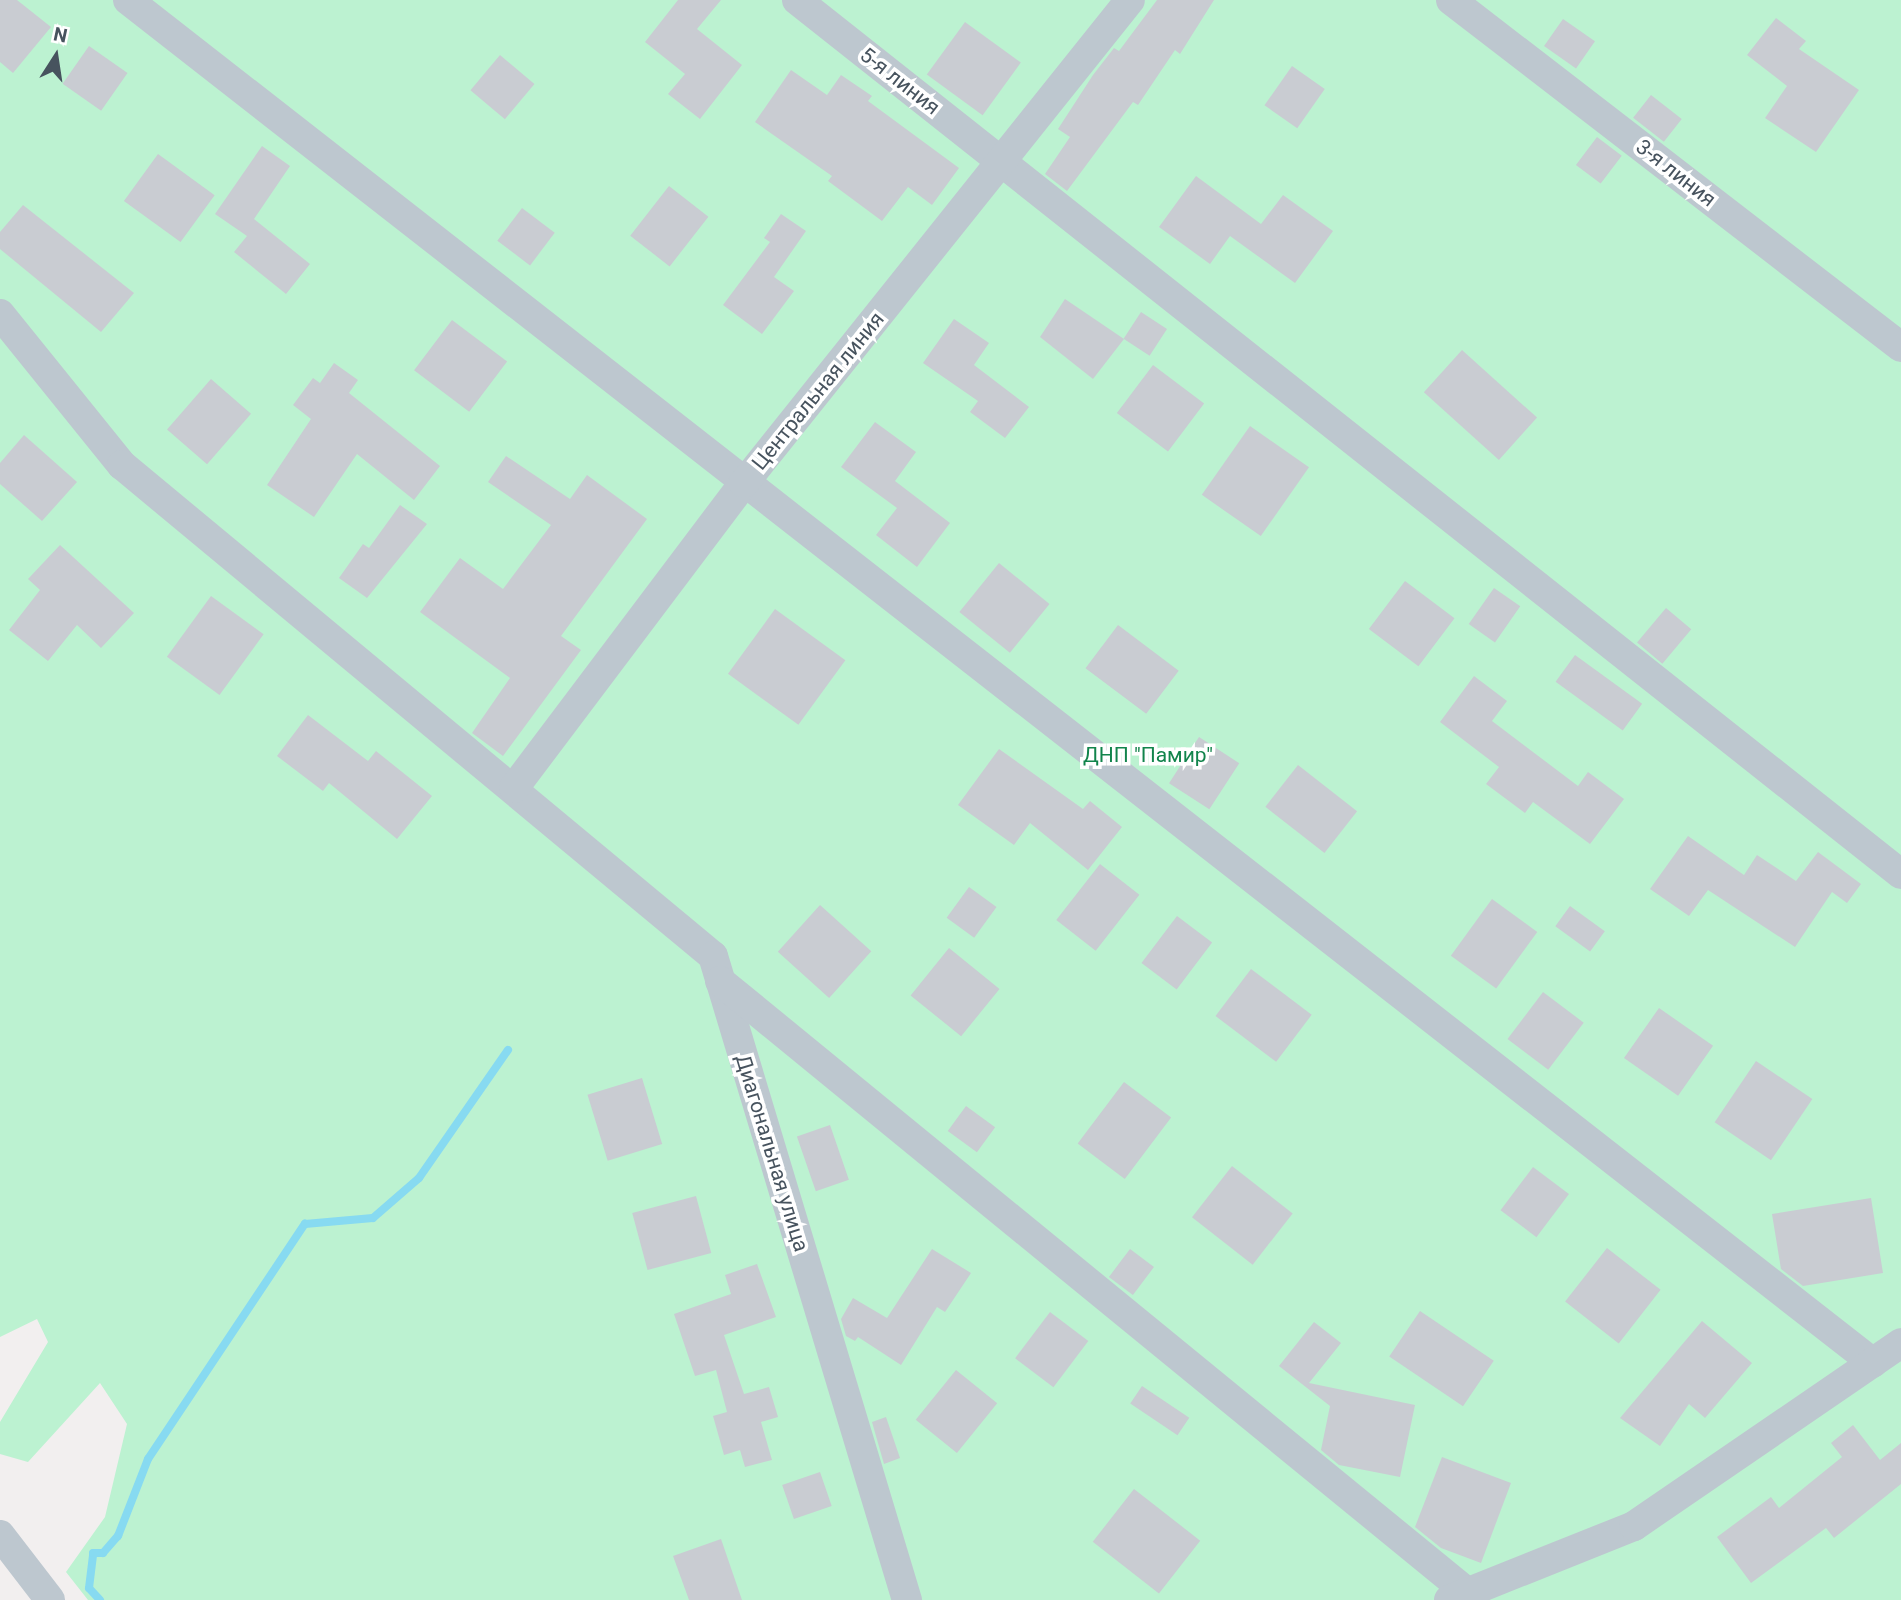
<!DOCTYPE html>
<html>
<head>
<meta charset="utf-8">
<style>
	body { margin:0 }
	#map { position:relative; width:1901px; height:1600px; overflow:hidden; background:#f2efef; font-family:Roboto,sans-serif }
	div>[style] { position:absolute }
	.green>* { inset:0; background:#bcf2d1 }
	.stream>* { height:8px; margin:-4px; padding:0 4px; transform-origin:4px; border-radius:4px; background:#87daf1 }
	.building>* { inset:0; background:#c9ccd2; transform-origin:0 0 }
	.minor>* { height:30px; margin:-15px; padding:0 15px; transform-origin:15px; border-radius:15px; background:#bdc7cf }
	span { translate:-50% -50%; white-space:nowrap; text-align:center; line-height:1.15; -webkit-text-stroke:7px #fff; paint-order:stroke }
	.street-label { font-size:21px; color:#47535e }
	.park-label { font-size:21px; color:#12844c }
	.north { position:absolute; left:21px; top:21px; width:70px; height:70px; -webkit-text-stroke:5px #fff; paint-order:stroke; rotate:12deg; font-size:19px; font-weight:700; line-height:28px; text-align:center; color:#47535e }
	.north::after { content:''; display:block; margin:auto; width:24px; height:32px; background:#47535e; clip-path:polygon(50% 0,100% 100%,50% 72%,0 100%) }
</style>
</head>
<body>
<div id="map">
	<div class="green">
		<i style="clip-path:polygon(0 0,1901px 0,1901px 1600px,88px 1600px,66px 1572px,105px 1517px,127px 1424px,100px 1383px,28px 1462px,0 1454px,0 1422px,48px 1342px,37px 1319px,0 1337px)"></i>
	</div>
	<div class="stream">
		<i style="left:100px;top:1600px;width:16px;rotate:-133deg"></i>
		<i style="left:89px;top:1588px;width:35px;rotate:-83deg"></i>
		<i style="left:93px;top:1553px;width:10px"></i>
		<i style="left:103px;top:1553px;width:23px;rotate:-49deg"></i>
		<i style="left:118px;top:1536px;width:83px;rotate:-68.7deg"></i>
		<i style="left:148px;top:1459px;width:283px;rotate:-56.3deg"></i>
		<i style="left:305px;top:1224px;width:68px;rotate:-5deg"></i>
		<i style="left:373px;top:1218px;width:61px;rotate:-41deg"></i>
		<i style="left:419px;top:1178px;width:156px;rotate:-55.2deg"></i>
	</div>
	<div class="building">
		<i style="clip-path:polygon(0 0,17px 0,51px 27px,13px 73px,0 62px)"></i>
		<i style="clip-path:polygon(678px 0,721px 0,697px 29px,742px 65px,700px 119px,668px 94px,685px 74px,645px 42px)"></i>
		<i style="clip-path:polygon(1157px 0,1214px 0,1180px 54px,1175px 50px,1138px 105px,1133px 102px,1067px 191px,1045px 174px,1070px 137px,1058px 129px,1093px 75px,1114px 48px,1119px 51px)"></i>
		<i style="clip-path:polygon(1776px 18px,1806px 41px,1799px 49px,1859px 90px,1816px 152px,1765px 118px,1787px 86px,1747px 55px)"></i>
		<i style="left:1563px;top:19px;width:39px;height:33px;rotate:35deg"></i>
		<i style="left:965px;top:22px;width:69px;height:65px;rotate:36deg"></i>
		<i style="left:89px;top:46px;width:47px;height:46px;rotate:35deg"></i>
		<i style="left:500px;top:55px;width:45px;height:46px;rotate:40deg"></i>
		<i style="left:1292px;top:66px;width:40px;height:48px;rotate:35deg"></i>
		<i style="clip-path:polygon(791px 70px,827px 95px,841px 75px,872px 96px,868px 101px,959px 168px,932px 205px,908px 187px,882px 221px,828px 181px,832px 176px,755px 122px)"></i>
		<i style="left:1651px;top:95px;width:39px;height:29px;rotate:38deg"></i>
		<i style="left:1597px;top:137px;width:31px;height:35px;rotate:37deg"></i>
		<i style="clip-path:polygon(262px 146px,290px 166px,254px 219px,310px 264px,286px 294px,234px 252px,247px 236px,215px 214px)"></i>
		<i style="left:158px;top:154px;width:70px;height:58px;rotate:36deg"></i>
		<i style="clip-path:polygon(1196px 176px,1261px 224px,1283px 195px,1333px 231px,1295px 283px,1230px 236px,1210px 264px,1159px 227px)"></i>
		<i style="left:669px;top:186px;width:50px;height:63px;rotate:38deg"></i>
		<i style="clip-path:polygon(23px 205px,134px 293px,101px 332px,0 249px,0 232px)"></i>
		<i style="left:522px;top:208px;width:41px;height:41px;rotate:37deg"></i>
		<i style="clip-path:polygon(781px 214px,806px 231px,774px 277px,794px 291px,762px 334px,723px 305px,770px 242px,764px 238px)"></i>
		<i style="clip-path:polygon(1065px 299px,1124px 339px,1093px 379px,1040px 337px)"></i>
		<i style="left:1141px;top:312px;width:31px;height:32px;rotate:33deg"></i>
		<i style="clip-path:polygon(954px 319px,989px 343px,974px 365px,1029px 407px,1005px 438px,970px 412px,978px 401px,923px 363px)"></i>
		<i style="left:452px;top:320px;width:69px;height:63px;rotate:37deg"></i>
		<i style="left:1462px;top:350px;width:101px;height:57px;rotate:42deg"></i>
		<i style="clip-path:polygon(334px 363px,358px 380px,349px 393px,440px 466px,414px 500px,357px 454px,314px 517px,267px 485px,311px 419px,293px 405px,313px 378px,320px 383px)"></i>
		<i style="left:1153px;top:365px;width:64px;height:60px;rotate:37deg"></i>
		<i style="left:211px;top:379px;width:53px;height:67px;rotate:41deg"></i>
		<i style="clip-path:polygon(875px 422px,916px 452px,895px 481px,950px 523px,917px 567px,876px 535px,897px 508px,841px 467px)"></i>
		<i style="left:1250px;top:426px;width:72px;height:84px;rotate:35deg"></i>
		<i style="clip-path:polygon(24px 435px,77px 482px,42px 521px,0 484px,0 463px)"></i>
		<i style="clip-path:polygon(506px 456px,570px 499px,587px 475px,647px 519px,561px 636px,581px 650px,503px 756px,472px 733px,510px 678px,420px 612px,460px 558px,503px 589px,551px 525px,488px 482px)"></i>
		<i style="clip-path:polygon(400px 505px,427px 524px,367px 598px,339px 578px,363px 544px,369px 548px)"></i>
		<i style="clip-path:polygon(60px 545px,134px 613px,101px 648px,77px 625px,48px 661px,9px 630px,40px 590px,28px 579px)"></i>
		<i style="left:999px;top:563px;width:65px;height:63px;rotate:39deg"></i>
		<i style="left:1405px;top:581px;width:62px;height:60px;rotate:37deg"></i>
		<i style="left:1494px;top:588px;width:32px;height:44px;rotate:35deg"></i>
		<i style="left:211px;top:596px;width:65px;height:75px;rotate:36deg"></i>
		<i style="left:1666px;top:608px;width:33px;height:45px;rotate:40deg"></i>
		<i style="left:775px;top:609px;width:87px;height:80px;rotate:36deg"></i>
		<i style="left:1118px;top:625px;width:76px;height:54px;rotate:37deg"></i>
		<i style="left:1575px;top:655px;width:83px;height:33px;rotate:36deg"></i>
		<i style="clip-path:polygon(1474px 676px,1507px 701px,1492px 721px,1578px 786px,1588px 772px,1624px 799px,1590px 844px,1533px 802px,1525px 813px,1486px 784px,1499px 767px,1440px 722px)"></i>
		<i style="clip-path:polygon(308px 715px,368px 761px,376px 751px,432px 796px,397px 839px,329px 783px,323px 791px,277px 756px)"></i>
		<i style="left:1199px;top:737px;width:48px;height:55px;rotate:33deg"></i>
		<i style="clip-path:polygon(999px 749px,1083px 809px,1090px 801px,1122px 827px,1088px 870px,1030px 823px,1014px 845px,958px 805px)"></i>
		<i style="left:1298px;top:765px;width:75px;height:53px;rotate:38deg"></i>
		<i style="clip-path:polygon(1688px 836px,1744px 875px,1757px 855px,1796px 881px,1818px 852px,1861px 884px,1847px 903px,1832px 892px,1795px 947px,1708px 890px,1689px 916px,1650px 889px)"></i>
		<i style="left:1100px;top:864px;width:50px;height:71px;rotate:38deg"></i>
		<i style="left:969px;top:887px;width:34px;height:38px;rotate:36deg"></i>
		<i style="left:1492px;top:899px;width:56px;height:70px;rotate:36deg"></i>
		<i style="left:820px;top:905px;width:69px;height:63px;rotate:42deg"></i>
		<i style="left:1570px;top:906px;width:43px;height:25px;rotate:36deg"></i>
		<i style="left:1177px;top:916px;width:44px;height:59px;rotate:37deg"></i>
		<i style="left:949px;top:948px;width:65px;height:61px;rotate:39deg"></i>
		<i style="left:1251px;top:969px;width:76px;height:59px;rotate:37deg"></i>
		<i style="left:1543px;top:992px;width:51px;height:59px;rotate:37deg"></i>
		<i style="left:1659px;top:1008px;width:66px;height:61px;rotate:35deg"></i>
		<i style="left:1756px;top:1061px;width:68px;height:74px;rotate:34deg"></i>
		<i style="left:642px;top:1078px;width:69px;height:57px;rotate:73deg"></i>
		<i style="left:1124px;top:1082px;width:59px;height:77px;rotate:37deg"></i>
		<i style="left:966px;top:1106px;width:36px;height:31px;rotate:36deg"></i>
		<i style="left:830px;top:1125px;width:58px;height:35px;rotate:71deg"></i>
		<i style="left:1232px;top:1166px;width:77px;height:65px;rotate:38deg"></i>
		<i style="left:1533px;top:1167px;width:45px;height:54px;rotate:37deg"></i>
		<i style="left:696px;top:1196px;width:59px;height:66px;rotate:75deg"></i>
		<i style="clip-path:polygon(1871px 1198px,1883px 1273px,1803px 1286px,1781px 1269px,1772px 1214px)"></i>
		<i style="left:1607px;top:1248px;width:68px;height:68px;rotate:38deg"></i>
		<i style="clip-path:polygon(932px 1249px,971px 1273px,945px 1312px,937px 1307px,901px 1365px,858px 1337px,855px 1341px,846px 1336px,841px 1319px,853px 1298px,887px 1318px)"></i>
		<i style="left:1130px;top:1249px;width:30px;height:35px;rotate:37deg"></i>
		<i style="clip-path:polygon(757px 1264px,776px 1317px,724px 1335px,744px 1394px,769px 1387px,778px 1417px,761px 1422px,772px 1460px,745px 1467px,740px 1450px,724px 1455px,713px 1416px,727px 1412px,716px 1370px,695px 1376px,674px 1314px,731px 1294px,725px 1275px)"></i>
		<i style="left:1420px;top:1311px;width:89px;height:55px;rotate:34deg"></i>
		<i style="left:1050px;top:1312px;width:48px;height:58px;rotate:37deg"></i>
		<i style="clip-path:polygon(1702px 1321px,1752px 1363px,1705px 1418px,1689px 1404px,1660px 1446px,1620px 1418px)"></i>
		<i style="clip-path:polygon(1314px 1322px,1341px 1343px,1309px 1383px,1415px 1405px,1400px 1477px,1339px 1465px,1321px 1450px,1330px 1406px,1279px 1366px)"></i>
		<i style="left:956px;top:1370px;width:53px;height:64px;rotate:39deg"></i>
		<i style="left:1142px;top:1386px;width:57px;height:21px;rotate:34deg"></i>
		<i style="clip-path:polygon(886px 1417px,900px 1458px,884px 1464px,872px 1422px)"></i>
		<i style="clip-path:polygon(1853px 1425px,1880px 1460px,1901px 1443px,1901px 1484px,1834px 1538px,1826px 1528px,1751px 1583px,1717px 1537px,1771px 1497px,1779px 1508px,1842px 1457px,1831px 1443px)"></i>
		<i style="clip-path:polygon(1442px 1457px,1511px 1483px,1481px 1563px,1441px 1548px,1415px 1527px)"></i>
		<i style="left:820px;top:1472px;width:36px;height:40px;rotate:71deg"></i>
		<i style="left:1134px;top:1489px;width:84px;height:67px;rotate:38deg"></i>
		<i style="clip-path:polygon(721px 1539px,742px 1600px,689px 1600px,673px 1556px)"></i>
	</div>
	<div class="minor">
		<i style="left:128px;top:0;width:2214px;rotate:37.99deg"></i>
		<i style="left:797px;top:0;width:1408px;rotate:38.37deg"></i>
		<i style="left:1451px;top:0;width:568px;rotate:37.64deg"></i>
		<i style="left:0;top:314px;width:194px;rotate:51.1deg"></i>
		<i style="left:122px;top:465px;width:768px;rotate:39.72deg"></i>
		<i style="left:713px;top:956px;width:673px;rotate:73.24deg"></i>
		<i style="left:514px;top:788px;width:382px;rotate:-53deg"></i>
		<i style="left:744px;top:483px;width:618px;rotate:-51.37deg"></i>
		<i style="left:720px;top:981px;width:966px;rotate:39.29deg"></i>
		<i style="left:0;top:1535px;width:82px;rotate:52.4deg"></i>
		<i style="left:1449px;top:1600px;width:199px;rotate:-21.8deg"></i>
		<i style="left:1634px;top:1526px;width:324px;rotate:-34.4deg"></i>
	</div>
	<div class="street-label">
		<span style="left:900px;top:81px;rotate:38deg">5-я линия</span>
		<span style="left:1676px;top:173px;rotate:38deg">3-я линия</span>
		<span style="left:818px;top:391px;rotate:-51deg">Центральная линия</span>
		<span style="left:772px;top:1153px;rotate:73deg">Диагональная улица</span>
	</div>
	<div class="park-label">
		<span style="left:1148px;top:755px">ДНП "Памир"</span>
	</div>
	<div class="north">N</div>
</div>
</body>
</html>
